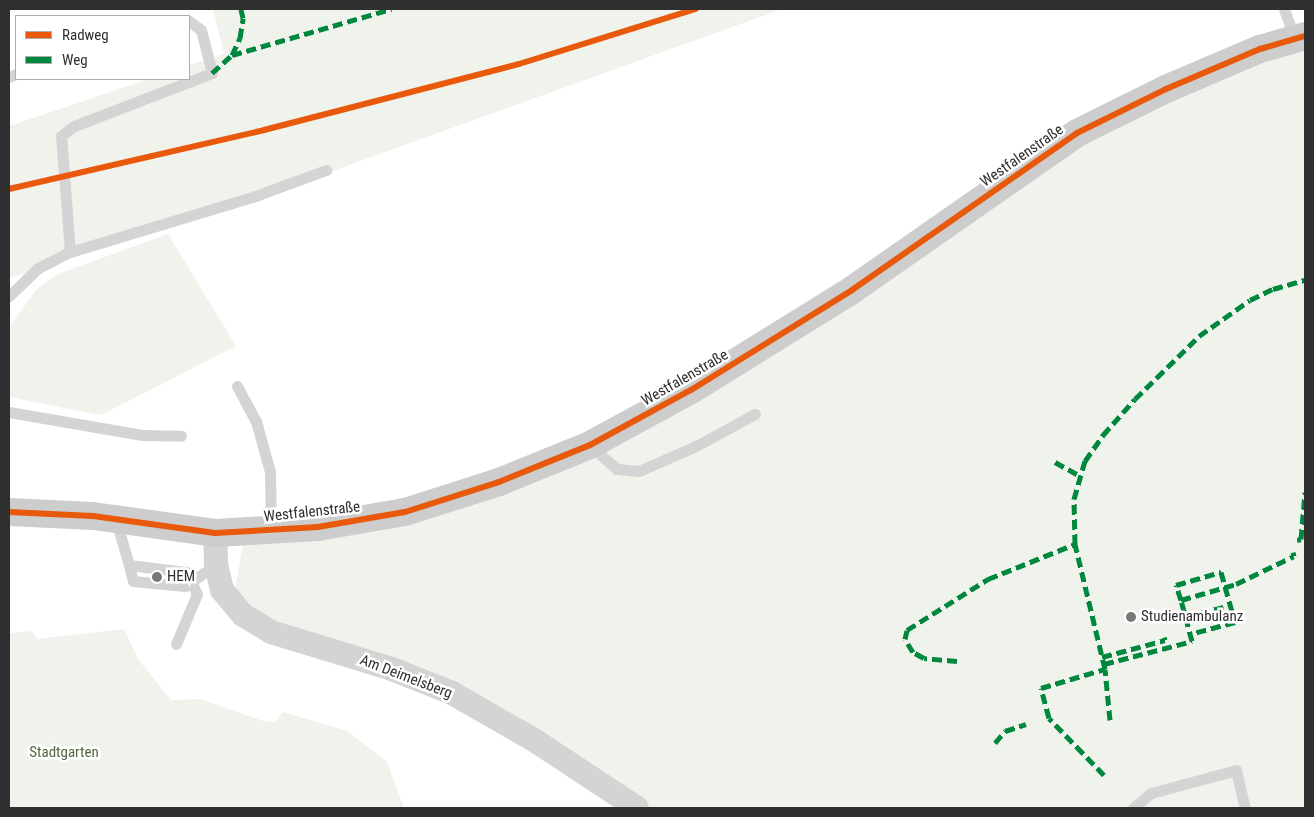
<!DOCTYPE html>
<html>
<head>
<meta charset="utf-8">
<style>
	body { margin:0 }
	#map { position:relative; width:1314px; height:817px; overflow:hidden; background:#fff; font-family:"Roboto Condensed",sans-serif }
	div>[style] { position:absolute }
	.green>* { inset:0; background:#f0f2ec }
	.lane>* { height:11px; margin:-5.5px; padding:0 5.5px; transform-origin:5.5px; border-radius:5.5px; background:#d4d4d4 }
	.street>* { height:24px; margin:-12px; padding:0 12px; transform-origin:12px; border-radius:12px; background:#d4d4d4 }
	.secondary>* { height:28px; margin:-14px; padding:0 14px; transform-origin:14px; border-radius:14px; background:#cdcdcd }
	.quiet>* { height:5px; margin-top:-2.5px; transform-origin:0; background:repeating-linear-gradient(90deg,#00873e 0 10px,transparent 0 15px) }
	.cycleway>* { height:6px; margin:-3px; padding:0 3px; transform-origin:3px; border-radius:3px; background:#e8590c }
	.dots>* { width:14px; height:14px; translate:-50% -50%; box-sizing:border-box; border:2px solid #fff; border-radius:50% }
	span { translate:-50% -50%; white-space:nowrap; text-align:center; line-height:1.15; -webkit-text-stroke:5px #fff; paint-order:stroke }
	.street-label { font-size:15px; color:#2f2f2f }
	.poi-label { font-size:15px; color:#2f2f2f }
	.left { translate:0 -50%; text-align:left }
	.park-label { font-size:15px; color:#546741 }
	.frame { position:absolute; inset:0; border:10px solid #2f2f2f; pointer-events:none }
	.legend { position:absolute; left:15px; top:15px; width:175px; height:65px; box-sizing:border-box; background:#fff; border:1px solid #acacac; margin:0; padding:6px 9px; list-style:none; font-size:15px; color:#2f2f2f }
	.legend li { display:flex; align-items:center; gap:10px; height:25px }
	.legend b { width:25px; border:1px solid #acacac }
</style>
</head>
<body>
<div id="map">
	<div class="green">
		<i style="clip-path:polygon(213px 9px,782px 9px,238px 205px,9px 278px,9px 126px,149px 79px,189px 79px,189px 65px,224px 54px)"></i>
		<i style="clip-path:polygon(1305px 38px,1305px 808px,650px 808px,546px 741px,259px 623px,235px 590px,245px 532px,318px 528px,590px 446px,1079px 134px)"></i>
		<i style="clip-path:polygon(168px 234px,236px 346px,101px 415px,9px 397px,9px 327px,37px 289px,58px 274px)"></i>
		<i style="clip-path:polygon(124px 629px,138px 659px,171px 700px,200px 699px,263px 721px,275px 722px,283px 712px,347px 731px,387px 762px,404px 808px,9px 808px,9px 633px,32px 631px,37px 639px)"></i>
	</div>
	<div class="lane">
		<i style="left:1284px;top:9px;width:32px;rotate:70deg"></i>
		<i style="left:9px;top:77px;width:8px;rotate:-23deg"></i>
		<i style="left:70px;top:252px;width:193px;rotate:-16.8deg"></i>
		<i style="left:255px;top:196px;width:76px;rotate:-20.1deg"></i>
		<i style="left:9px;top:296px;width:40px;rotate:-44deg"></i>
		<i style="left:38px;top:268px;width:36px;rotate:-27deg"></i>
		<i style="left:70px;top:252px;width:116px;rotate:-94.4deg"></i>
		<i style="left:61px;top:136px;width:16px;rotate:-38deg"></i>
		<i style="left:74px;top:126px;width:148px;rotate:-21deg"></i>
		<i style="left:212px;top:73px;width:44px;rotate:-104.3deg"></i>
		<i style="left:201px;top:30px;width:15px;rotate:-143deg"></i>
		<i style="left:237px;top:386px;width:40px;rotate:62deg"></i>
		<i style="left:256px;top:421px;width:53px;rotate:74.6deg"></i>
		<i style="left:270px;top:472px;width:58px;rotate:89deg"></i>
		<i style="left:9px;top:412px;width:135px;rotate:9.8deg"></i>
		<i style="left:142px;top:435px;width:39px;rotate:1deg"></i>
		<i style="left:590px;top:445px;width:36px;rotate:42deg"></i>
		<i style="left:617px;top:469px;width:22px;rotate:5deg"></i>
		<i style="left:639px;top:471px;width:62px;rotate:-23.7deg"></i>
		<i style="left:696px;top:446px;width:67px;rotate:-28.5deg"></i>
		<i style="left:116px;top:521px;width:46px;rotate:73.5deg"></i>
		<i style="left:129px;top:565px;width:58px;rotate:6.9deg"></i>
		<i style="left:187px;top:572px;width:9px;rotate:32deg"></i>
		<i style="left:129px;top:565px;width:16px;rotate:76deg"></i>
		<i style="left:133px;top:581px;width:52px;rotate:5.5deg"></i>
		<i style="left:185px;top:586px;width:38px;rotate:-35deg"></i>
		<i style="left:176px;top:644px;width:54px;rotate:-67.2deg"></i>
		<i style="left:197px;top:594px;width:14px;rotate:-115deg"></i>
		<i style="left:1133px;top:808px;width:23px;rotate:-40deg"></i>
		<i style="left:1151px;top:793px;width:88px;rotate:-15.1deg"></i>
		<i style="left:1236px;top:770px;width:39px;rotate:77deg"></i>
	</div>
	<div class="street">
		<i style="left:215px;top:533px;width:31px;rotate:88deg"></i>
		<i style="left:216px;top:564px;width:27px;rotate:77deg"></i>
		<i style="left:222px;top:590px;width:33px;rotate:50deg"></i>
		<i style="left:243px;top:615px;width:33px;rotate:31deg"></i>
		<i style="left:271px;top:632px;width:127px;rotate:17deg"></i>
		<i style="left:392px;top:669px;width:65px;rotate:21.8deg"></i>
		<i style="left:452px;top:693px;width:95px;rotate:29.8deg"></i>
		<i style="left:534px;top:740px;width:123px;rotate:33.4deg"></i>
	</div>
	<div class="secondary">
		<i style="left:9px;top:512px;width:84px;rotate:2.7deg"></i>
		<i style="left:93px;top:516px;width:123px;rotate:7.9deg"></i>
		<i style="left:215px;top:533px;width:103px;rotate:-3.3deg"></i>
		<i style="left:318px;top:527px;width:88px;rotate:-9.8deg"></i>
		<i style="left:405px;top:512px;width:99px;rotate:-17.7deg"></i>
		<i style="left:499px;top:482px;width:98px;rotate:-22.1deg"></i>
		<i style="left:590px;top:445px;width:115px;rotate:-28.6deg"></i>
		<i style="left:691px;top:390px;width:190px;rotate:-31.8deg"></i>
		<i style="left:852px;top:290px;width:274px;rotate:-34.9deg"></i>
		<i style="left:1077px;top:133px;width:99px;rotate:-26.3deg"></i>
		<i style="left:1166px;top:89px;width:102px;rotate:-23.1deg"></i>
		<i style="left:1260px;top:49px;width:47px;rotate:-16.1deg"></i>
	</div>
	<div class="quiet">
		<i style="left:232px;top:55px;width:166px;rotate:-16.1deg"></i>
		<i style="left:212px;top:73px;width:27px;rotate:-42deg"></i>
		<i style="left:232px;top:55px;width:19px;rotate:-65deg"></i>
		<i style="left:240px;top:38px;width:20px;rotate:-81deg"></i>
		<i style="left:243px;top:18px;width:9px;rotate:-103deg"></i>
		<i style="left:1055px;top:462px;width:29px;rotate:29deg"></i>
		<i style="left:1297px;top:540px;width:4px;rotate:-14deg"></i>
		<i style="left:1301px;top:539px;width:47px;rotate:-85.1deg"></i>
		<i style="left:1181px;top:600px;width:16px;rotate:-108deg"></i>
		<i style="left:1176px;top:585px;width:47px;rotate:-16.1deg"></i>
		<i style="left:1221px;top:572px;width:52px;rotate:74.4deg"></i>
		<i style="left:1235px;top:622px;width:47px;rotate:165.1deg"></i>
		<i style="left:1185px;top:617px;width:48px;rotate:-14.6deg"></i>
		<i style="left:1102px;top:657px;width:65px;rotate:-15.1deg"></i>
		<i style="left:1165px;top:640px;width:3px;rotate:-108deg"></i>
		<i style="left:957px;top:661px;width:33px;rotate:-175deg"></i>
		<i style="left:924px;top:658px;width:13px;rotate:-151deg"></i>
		<i style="left:913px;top:652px;width:15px;rotate:-122deg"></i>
		<i style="left:905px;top:639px;width:9px;rotate:-77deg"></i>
		<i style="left:907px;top:630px;width:96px;rotate:-32.2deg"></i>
		<i style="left:988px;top:579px;width:94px;rotate:-21.9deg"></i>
		<i style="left:1104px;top:664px;width:91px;rotate:-14.6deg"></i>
		<i style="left:1192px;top:641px;width:42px;rotate:-105deg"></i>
		<i style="left:1181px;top:600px;width:57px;rotate:-16.2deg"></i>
		<i style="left:1236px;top:584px;width:64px;rotate:-25.8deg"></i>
		<i style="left:1294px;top:556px;width:4px;rotate:-104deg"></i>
		<i style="left:1110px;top:720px;width:51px;rotate:-95.6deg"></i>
		<i style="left:1105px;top:669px;width:129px;rotate:-103.5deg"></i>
		<i style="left:1075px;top:544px;width:45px;rotate:-91.3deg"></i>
		<i style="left:1074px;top:499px;width:40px;rotate:-74deg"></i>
		<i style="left:1085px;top:461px;width:32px;rotate:-55deg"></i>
		<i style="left:1103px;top:435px;width:48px;rotate:-48.4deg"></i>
		<i style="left:1135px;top:399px;width:90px;rotate:-44.5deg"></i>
		<i style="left:1199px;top:336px;width:62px;rotate:-35.2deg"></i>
		<i style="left:1250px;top:300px;width:25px;rotate:-26deg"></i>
		<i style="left:1273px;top:289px;width:33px;rotate:-16deg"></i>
		<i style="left:995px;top:743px;width:16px;rotate:-50deg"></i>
		<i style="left:1005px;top:731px;width:22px;rotate:-18deg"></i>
		<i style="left:1104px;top:775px;width:79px;rotate:-134deg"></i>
		<i style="left:1049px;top:718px;width:31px;rotate:-105deg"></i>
		<i style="left:1041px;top:688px;width:67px;rotate:-16.5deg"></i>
	</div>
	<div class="cycleway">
		<i style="left:9px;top:189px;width:262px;rotate:-13deg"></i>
		<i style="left:264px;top:130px;width:263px;rotate:-14.5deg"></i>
		<i style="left:519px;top:64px;width:185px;rotate:-17.3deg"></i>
		<i style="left:9px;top:512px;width:84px;rotate:2.7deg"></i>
		<i style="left:93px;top:516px;width:123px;rotate:7.9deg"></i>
		<i style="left:215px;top:533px;width:103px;rotate:-3.3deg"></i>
		<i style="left:318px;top:527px;width:88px;rotate:-9.8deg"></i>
		<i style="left:405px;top:512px;width:99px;rotate:-17.7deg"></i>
		<i style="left:499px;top:482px;width:98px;rotate:-22.1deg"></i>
		<i style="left:590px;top:445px;width:115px;rotate:-28.6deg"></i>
		<i style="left:691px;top:390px;width:190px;rotate:-31.8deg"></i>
		<i style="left:852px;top:290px;width:274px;rotate:-34.9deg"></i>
		<i style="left:1077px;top:133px;width:99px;rotate:-26.3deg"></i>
		<i style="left:1166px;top:89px;width:102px;rotate:-23.1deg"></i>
		<i style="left:1260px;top:49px;width:47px;rotate:-16.1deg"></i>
	</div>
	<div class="dots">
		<i style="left:157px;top:577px;background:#787878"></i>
		<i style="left:1131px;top:617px;background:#787878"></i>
	</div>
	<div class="street-label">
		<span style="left:1022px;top:156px;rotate:-35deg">Westfalenstraße</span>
		<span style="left:685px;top:378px;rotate:-30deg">Westfalenstraße</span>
		<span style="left:312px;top:512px;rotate:-6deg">Westfalenstraße</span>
		<span style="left:406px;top:677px;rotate:21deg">Am Deimelsberg</span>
	</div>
	<div class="poi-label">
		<span class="left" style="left:167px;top:577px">HEM</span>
		<span class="left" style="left:1141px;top:617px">Studienambulanz</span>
	</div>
	<div class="park-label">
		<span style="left:64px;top:753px">Stadtgarten</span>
	</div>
	<div class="frame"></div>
	<ul class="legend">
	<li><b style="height:6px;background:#e8590c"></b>Radweg</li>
	<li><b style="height:6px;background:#00873e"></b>Weg</li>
	</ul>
</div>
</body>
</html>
